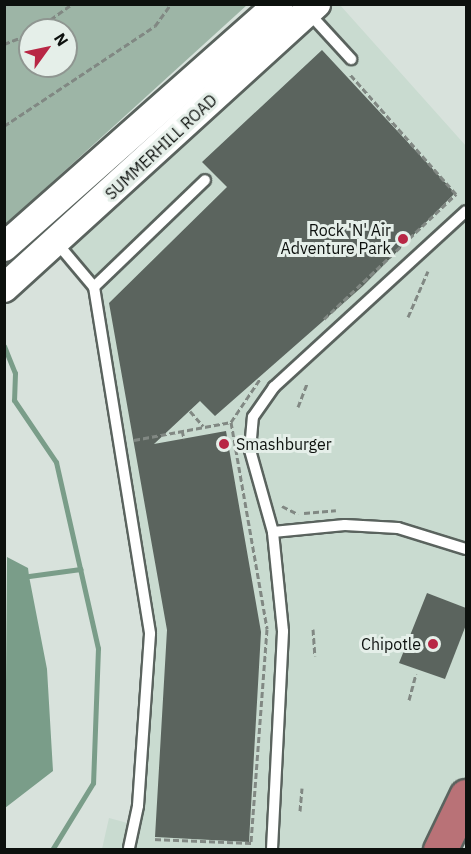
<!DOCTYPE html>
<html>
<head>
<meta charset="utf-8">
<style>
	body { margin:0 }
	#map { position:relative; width:471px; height:854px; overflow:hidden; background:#d8e2dc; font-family:"IBM Plex Sans",sans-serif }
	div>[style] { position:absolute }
	.built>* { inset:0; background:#c9dbd0 }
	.green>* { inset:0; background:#9db5a6 }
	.water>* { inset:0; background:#7a9d89 }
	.stream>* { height:5px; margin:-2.5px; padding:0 2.5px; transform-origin:2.5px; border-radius:2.5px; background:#7a9d89 }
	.building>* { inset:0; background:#5b645e }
	.path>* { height:3px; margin-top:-1.5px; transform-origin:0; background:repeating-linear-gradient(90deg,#818883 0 6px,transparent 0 9px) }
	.roads { filter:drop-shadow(2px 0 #5a635e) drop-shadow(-2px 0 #5a635e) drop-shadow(0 2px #5a635e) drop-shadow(0 -2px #5a635e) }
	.lane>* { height:10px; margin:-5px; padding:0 5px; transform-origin:5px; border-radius:5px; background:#fff }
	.secondary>* { height:28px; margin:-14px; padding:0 14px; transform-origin:14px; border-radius:14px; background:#fff }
	.highway>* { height:33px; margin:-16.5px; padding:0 16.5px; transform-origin:16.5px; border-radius:16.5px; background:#b97277 }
	.dots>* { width:16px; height:16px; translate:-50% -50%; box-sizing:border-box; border:3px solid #e5efe9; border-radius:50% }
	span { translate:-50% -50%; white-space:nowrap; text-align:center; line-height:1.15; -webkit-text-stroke:6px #e5efe9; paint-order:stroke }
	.street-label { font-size:16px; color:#0d110e }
	.poi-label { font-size:16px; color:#0d110e }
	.right { translate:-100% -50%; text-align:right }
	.left { translate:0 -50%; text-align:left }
	.frame { position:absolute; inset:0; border:6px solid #0d110e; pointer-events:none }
	.north { position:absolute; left:18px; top:18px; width:60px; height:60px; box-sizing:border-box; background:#e5efe9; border:2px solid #8f9691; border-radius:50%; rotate:57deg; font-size:16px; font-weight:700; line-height:24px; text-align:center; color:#0d110e }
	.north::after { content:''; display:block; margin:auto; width:21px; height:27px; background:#b82745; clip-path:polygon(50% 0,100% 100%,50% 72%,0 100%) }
</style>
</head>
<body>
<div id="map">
	<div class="built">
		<i style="clip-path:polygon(316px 5px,340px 5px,466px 146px,466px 796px,440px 849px,102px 849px,109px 818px,135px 825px,150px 634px,94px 287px,57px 242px)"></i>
	</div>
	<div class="green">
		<i style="clip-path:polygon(evenodd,5px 4px,247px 4px,247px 5px,5px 225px,5px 4px,30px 30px,66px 30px,66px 66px,30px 66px,30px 30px)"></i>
	</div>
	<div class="water">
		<i style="clip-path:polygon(7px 557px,28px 568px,29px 576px,47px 669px,53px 771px,5px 808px)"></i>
	</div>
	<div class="stream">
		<i style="left:4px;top:346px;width:29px;rotate:68deg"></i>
		<i style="left:15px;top:373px;width:27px;rotate:92deg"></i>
		<i style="left:14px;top:400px;width:75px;rotate:55.9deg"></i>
		<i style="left:56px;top:462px;width:191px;rotate:77.3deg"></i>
		<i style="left:98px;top:648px;width:135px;rotate:92.1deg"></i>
		<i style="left:93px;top:783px;width:79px;rotate:121.5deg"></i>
		<i style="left:29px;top:576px;width:52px;rotate:-7.7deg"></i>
	</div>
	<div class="building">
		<i style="clip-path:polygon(322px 50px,455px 193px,363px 286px,215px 416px,200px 401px,154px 444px,226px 431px,261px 632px,249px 842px,155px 837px,167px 630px,109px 303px,227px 187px,202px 162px)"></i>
		<i style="clip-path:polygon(427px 593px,466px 608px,466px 625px,445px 679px,399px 663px)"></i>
	</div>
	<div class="path">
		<i style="left:36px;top:30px;width:44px;rotate:-35.8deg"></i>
		<i style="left:4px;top:44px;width:28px;rotate:-21deg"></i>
		<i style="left:4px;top:126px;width:181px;rotate:-33.5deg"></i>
		<i style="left:155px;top:26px;width:27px;rotate:-54deg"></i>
		<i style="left:408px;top:317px;width:50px;rotate:-66.5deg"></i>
		<i style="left:324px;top:319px;width:182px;rotate:-43.4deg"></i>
		<i style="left:456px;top:194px;width:162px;rotate:-131.5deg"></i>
		<i style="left:298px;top:407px;width:25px;rotate:-69deg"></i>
		<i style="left:190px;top:411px;width:20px;rotate:49deg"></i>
		<i style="left:231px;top:422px;width:52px;rotate:-56deg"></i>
		<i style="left:182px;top:430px;width:9px;rotate:77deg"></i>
		<i style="left:134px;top:440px;width:99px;rotate:-10.5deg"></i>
		<i style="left:231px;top:422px;width:210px;rotate:80.1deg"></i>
		<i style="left:267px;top:629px;width:215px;rotate:94.3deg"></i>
		<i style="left:251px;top:843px;width:99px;rotate:-177.7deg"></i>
		<i style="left:282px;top:506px;width:18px;rotate:27deg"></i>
		<i style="left:304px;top:513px;width:32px;rotate:-5deg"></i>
		<i style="left:313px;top:629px;width:27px;rotate:86deg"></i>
		<i style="left:409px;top:700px;width:27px;rotate:-75deg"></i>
		<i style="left:300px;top:811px;width:23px;rotate:-85deg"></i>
	</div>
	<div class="roads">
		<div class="lane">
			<i style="left:308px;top:12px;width:64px;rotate:47.5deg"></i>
			<i style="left:57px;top:243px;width:57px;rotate:49.9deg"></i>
			<i style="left:94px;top:287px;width:351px;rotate:80.8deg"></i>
			<i style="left:150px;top:634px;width:172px;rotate:94deg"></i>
			<i style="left:138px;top:806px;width:43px;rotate:102.1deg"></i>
			<i style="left:94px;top:287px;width:154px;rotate:-43.9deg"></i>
			<i style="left:273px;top:532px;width:72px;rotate:-5.6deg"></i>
			<i style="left:345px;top:525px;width:53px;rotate:3.2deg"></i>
			<i style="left:398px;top:528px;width:71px;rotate:17.2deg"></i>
			<i style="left:272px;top:849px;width:218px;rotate:-87.1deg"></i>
			<i style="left:283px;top:631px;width:100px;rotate:-95.8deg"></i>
			<i style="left:273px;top:532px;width:85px;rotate:-105.7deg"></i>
			<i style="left:250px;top:450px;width:33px;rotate:-85deg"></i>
			<i style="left:253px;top:417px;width:37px;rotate:-55deg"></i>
			<i style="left:274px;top:387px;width:260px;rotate:-42.5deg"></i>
		</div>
		<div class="secondary">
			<i style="left:4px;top:247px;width:367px;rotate:-41.5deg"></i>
			<i style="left:4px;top:288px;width:422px;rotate:-42.3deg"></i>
		</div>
		<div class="highway">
			<i style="left:440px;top:850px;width:60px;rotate:-64.3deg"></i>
		</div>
	</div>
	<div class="dots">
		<i style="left:403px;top:239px;background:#b82745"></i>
		<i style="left:224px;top:444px;background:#b82745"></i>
		<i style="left:433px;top:644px;background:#b82745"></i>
	</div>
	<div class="street-label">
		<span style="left:161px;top:147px;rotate:-43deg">SUMMERHILL ROAD</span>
	</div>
	<div class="poi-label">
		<span class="right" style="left:391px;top:239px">Rock 'N' Air<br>Adventure Park</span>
		<span class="left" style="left:236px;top:444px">Smashburger</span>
		<span class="right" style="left:421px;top:644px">Chipotle</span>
	</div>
	<div class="frame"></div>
	<div class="north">N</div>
</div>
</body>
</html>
